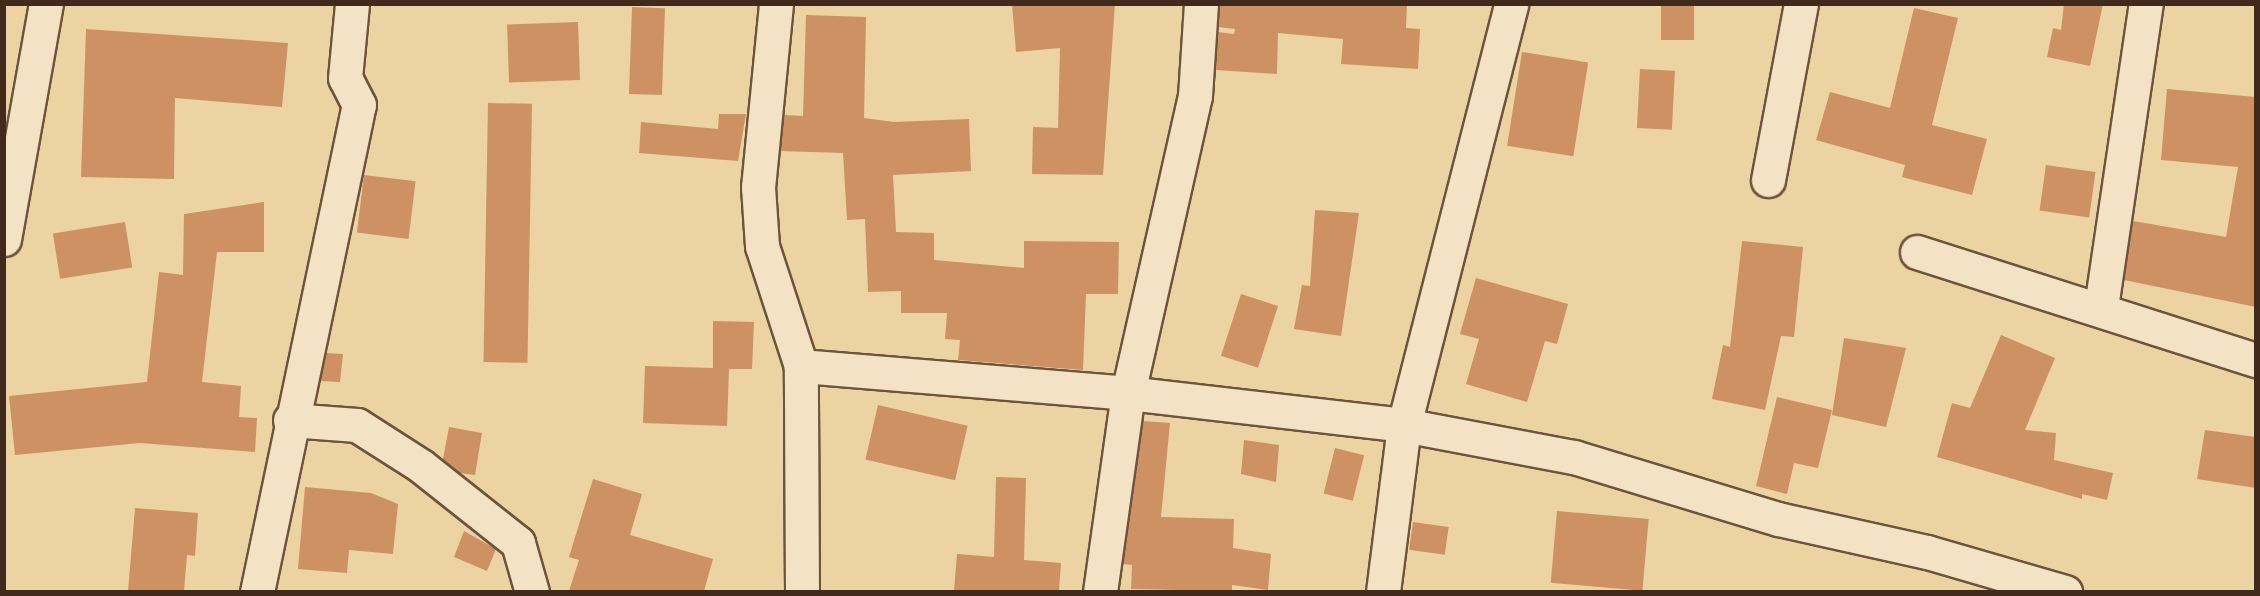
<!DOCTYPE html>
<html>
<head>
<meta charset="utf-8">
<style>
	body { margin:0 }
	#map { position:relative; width:2260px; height:596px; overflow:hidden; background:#ecd3a2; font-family:"Old Standard TT",serif }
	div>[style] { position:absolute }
	.building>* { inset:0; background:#cd9163; transform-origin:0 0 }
	.roads { filter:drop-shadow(2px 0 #6c543d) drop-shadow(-2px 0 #6c543d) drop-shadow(0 2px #6c543d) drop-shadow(0 -2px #6c543d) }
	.street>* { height:33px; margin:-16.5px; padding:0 16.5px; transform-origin:16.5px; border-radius:16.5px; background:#f3e2c3 }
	span { translate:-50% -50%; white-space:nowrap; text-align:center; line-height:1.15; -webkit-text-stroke:4.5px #f3e2c3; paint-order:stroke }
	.frame { position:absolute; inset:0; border:6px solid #412a1b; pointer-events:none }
</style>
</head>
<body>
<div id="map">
	<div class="building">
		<i style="clip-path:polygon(1012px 4px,1115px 4px,1103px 175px,1032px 174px,1033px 127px,1058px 128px,1060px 48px,1016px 52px)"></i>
		<i style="clip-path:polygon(1220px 4px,1407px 4px,1406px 28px,1420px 29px,1418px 69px,1341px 64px,1343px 39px,1278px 33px,1277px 74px,1216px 70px,1218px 32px,1234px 34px,1235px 29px,1218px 27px)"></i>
		<i style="left:1661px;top:4px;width:33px;height:36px"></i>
		<i style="clip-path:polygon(2064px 4px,2103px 4px,2090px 66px,2047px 57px,2053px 28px,2061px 30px)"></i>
		<i style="left:632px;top:7px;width:33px;height:87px;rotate:2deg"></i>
		<i style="clip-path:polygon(1914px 8px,1958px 18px,1932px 125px,1987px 139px,1972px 195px,1902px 177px,1905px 165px,1816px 140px,1830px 92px,1890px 108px)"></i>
		<i style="clip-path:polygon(806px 15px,866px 17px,864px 118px,894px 122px,969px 119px,971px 171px,893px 175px,896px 232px,934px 233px,934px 260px,1024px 268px,1024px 241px,1119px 242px,1118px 294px,1086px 294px,1083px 370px,958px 360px,960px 340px,945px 339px,947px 313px,901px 313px,901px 291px,868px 292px,865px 219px,847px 220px,843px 153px,780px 151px,784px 115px,803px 116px)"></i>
		<i style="left:578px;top:22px;width:58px;height:71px;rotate:88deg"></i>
		<i style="clip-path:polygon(86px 29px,288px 43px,282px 107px,175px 98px,174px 179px,81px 177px)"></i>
		<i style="left:1522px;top:52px;width:67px;height:95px;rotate:9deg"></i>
		<i style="left:1640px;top:69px;width:35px;height:59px;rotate:3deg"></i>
		<i style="clip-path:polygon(2167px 89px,2256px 97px,2256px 307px,2124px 280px,2133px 221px,2226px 237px,2238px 167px,2161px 160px)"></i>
		<i style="left:488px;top:103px;width:44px;height:259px;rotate:1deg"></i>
		<i style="clip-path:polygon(719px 114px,746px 114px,738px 161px,639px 153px,641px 122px,718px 129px)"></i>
		<i style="left:2046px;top:165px;width:50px;height:46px;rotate:8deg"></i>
		<i style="left:364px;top:175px;width:52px;height:58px;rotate:7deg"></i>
		<i style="clip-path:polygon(264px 202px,264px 252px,217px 252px,202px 382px,241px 386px,239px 417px,257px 418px,255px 452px,140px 443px,15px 455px,9px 396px,147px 382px,159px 272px,183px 275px,184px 214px)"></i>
		<i style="clip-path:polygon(1315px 210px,1359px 213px,1341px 336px,1294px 329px,1302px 285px,1310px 286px)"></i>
		<i style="left:125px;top:222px;width:46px;height:73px;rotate:81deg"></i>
		<i style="clip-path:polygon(1742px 241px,1803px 247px,1794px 337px,1781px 336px,1765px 410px,1712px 399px,1723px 345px,1730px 347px)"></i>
		<i style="clip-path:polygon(1476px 278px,1568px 304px,1557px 344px,1545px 341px,1527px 402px,1466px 384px,1479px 339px,1460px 334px)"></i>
		<i style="left:1241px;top:294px;width:39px;height:65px;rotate:18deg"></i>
		<i style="clip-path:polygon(713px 321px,754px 322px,752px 369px,729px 369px,727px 426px,643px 423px,645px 366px,713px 368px)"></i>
		<i style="clip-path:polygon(2001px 335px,2055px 358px,2025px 430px,2056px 433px,2054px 460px,2113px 473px,2107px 500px,2082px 494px,2082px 499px,1937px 457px,1952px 403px,1970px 408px)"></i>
		<i style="clip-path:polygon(1844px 338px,1906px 348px,1886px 427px,1832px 415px)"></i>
		<i style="clip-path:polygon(326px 353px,343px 354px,340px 382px,320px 381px)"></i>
		<i style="clip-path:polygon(1777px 397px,1832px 410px,1818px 468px,1794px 463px,1787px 494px,1756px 486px)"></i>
		<i style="left:878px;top:405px;width:92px;height:56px;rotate:13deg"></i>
		<i style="clip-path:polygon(1143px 421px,1170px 423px,1161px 517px,1234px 519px,1233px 548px,1271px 554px,1268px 590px,1232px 585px,1232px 591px,1131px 589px,1132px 565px,1123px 564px)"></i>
		<i style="clip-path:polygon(449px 427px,482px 433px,475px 475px,459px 473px,443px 459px)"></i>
		<i style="clip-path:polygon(2205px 430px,2256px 437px,2256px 488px,2197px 479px)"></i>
		<i style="clip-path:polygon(1244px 440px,1279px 445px,1276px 482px,1241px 474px)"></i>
		<i style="left:1335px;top:448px;width:30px;height:47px;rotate:14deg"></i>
		<i style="clip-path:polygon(996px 477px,1026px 478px,1024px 560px,1061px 563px,1059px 591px,954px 591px,957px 554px,994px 557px)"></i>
		<i style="clip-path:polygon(593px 479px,642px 494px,630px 535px,713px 559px,704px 591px,569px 591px,579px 560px,569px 557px)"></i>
		<i style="clip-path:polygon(305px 487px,371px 493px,398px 504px,393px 554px,349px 550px,347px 573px,298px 569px)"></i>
		<i style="clip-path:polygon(135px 508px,198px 513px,195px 556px,187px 555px,184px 591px,128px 591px)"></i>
		<i style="left:1557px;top:511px;width:92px;height:72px;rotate:5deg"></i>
		<i style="left:1413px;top:522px;width:36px;height:28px;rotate:8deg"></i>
		<i style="clip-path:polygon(464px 531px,496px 549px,487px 571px,454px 557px)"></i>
	</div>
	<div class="roads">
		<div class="street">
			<i style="left:776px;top:4px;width:184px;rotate:95.6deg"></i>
			<i style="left:758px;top:187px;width:59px;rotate:86.1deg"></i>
			<i style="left:762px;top:246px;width:126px;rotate:72deg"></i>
			<i style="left:1768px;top:180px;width:179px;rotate:-79.4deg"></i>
			<i style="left:4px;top:239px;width:239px;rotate:-79.9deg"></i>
			<i style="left:1917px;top:252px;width:356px;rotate:17.7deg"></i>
			<i style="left:2101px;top:307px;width:306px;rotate:-81.6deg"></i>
			<i style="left:290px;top:420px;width:67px;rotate:4.3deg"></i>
			<i style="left:357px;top:425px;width:76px;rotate:32.6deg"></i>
			<i style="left:421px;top:466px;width:124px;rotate:38.4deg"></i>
			<i style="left:518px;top:543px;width:51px;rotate:74.1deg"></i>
			<i style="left:257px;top:592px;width:498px;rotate:-78.2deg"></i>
			<i style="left:359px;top:105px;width:30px;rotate:-117deg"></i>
			<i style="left:345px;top:78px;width:74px;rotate:-84.6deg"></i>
			<i style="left:802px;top:592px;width:226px;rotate:-90.3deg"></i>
			<i style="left:801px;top:366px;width:328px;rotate:4.7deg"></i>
			<i style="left:1128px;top:393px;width:278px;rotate:6.6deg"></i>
			<i style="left:1404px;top:425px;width:173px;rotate:10.7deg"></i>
			<i style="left:1574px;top:457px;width:213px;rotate:16.9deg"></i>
			<i style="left:1778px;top:519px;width:153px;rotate:12.5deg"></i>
			<i style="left:1927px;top:552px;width:144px;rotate:16.2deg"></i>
			<i style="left:1100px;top:592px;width:201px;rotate:-82deg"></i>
			<i style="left:1128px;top:393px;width:304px;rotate:-77.3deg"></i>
			<i style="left:1195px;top:96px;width:92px;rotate:-86.3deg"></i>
			<i style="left:1383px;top:592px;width:168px;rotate:-82.8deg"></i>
			<i style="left:1404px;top:425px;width:434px;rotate:-75.7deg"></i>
		</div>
	</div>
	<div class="frame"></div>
</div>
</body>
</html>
